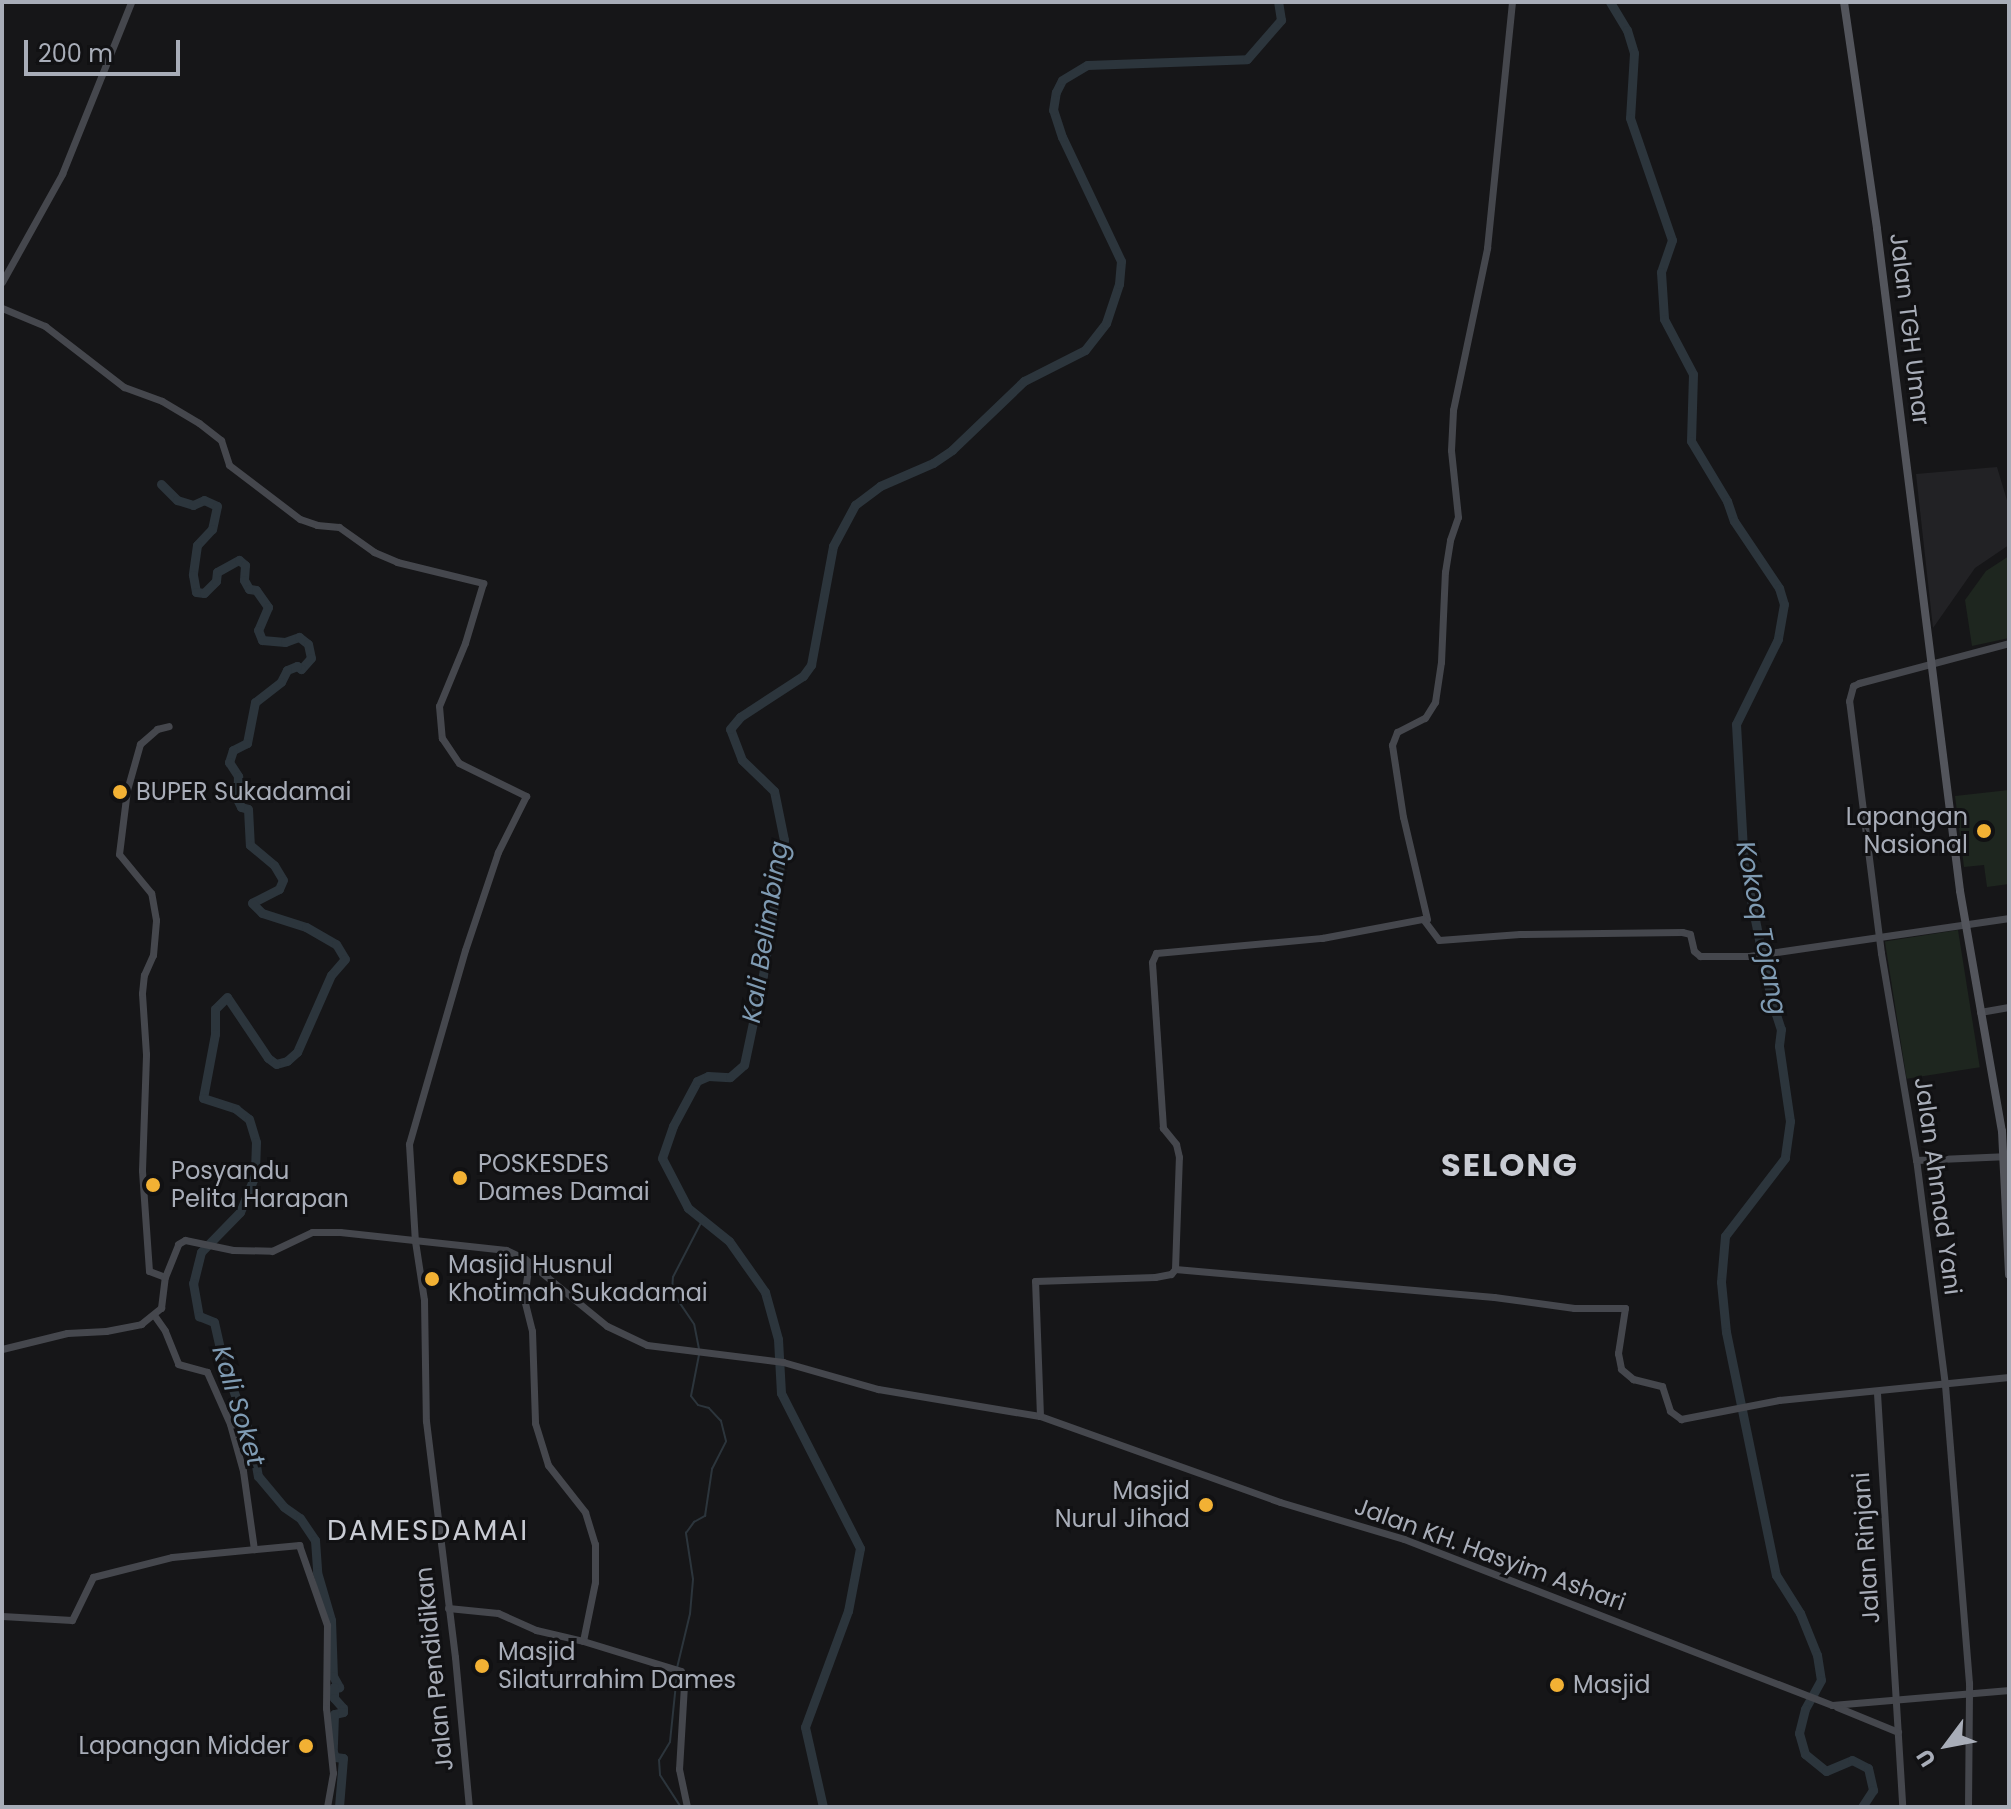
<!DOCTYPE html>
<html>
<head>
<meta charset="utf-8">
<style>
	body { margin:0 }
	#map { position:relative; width:2011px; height:1809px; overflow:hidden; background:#161618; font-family:Poppins,sans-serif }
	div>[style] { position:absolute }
	.built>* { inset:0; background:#222225 }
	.green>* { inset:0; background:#1e261f; transform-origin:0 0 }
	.stream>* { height:2px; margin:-1px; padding:0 1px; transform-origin:1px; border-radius:1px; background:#2c353c }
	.river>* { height:9px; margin:-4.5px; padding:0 4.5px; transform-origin:4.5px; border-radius:4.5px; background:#2c353c }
	.secondary>* { height:7px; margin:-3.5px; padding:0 3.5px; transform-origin:3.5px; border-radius:3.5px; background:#45474d }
	.primary>* { height:8px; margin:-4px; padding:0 4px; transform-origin:4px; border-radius:4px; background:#53555c }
	.dots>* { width:22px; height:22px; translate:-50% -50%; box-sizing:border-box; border:4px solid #111113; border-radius:50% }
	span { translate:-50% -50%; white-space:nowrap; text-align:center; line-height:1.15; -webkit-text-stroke:6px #111113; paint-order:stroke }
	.street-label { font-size:24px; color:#a8adb8 }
	.poi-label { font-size:24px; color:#a8adb8 }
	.left { translate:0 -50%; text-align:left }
	.right { translate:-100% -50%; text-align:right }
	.water-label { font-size:26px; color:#7f9bb3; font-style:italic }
	.quarter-label { font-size:28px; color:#c9ccd4; letter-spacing:2px }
	.district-label { font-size:32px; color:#c9ccd4; font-weight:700; letter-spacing:2px }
	.frame { position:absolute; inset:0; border:4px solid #a8adb8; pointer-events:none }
	.north { position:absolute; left:1907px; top:1705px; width:80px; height:80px; -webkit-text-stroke:6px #111113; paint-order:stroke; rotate:238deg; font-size:22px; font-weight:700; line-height:32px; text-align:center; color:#a8adb8 }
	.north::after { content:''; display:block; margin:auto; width:28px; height:36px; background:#a8adb8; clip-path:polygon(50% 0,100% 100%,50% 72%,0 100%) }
	.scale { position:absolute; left:24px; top:40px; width:156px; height:36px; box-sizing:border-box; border:4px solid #a8adb8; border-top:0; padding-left:10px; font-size:24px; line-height:28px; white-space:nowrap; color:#a8adb8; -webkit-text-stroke:6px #111113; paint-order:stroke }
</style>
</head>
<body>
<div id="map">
	<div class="built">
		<i style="clip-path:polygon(1997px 467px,2009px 507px,2009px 545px,1975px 568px,1933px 628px,1916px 474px)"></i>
	</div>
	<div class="green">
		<i style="clip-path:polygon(2009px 556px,2009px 638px,1972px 646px,1965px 600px,1986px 571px)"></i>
		<i style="clip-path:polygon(2009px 790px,2009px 884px,1987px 887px,1984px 865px,1964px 867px,1955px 796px)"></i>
		<i style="left:1958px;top:930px;width:139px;height:74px;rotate:81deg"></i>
	</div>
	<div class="stream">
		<i style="left:699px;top:1349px;width:25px;rotate:-101deg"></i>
		<i style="left:694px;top:1324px;width:40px;rotate:-124deg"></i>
		<i style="left:672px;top:1291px;width:14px;rotate:-86deg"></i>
		<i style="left:673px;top:1277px;width:65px;rotate:-62.7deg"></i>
		<i style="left:677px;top:1668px;width:56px;rotate:-76.5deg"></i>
		<i style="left:690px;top:1614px;width:35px;rotate:-85deg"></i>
		<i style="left:693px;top:1579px;width:47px;rotate:-98.7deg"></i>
		<i style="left:686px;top:1533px;width:14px;rotate:-54deg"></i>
		<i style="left:694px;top:1522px;width:13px;rotate:-29deg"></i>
		<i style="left:705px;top:1516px;width:48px;rotate:-81.5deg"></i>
		<i style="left:712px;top:1469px;width:31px;rotate:-63deg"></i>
		<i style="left:726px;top:1441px;width:21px;rotate:-104deg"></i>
		<i style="left:721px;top:1421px;width:18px;rotate:-133deg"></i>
		<i style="left:709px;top:1408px;width:11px;rotate:-165deg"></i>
		<i style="left:698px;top:1405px;width:11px;rotate:-128deg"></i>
		<i style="left:691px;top:1396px;width:42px;rotate:-79deg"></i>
		<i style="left:677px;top:1674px;width:68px;rotate:95.9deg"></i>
		<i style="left:670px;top:1742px;width:21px;rotate:121deg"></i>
		<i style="left:659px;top:1760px;width:15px;rotate:86deg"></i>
		<i style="left:660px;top:1775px;width:38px;rotate:57deg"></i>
	</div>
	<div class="river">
		<i style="left:1610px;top:2px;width:33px;rotate:59deg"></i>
		<i style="left:1627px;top:30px;width:24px;rotate:73deg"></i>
		<i style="left:1634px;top:53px;width:65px;rotate:93.5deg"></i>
		<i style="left:1630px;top:118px;width:129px;rotate:71deg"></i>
		<i style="left:1672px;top:240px;width:34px;rotate:109deg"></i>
		<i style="left:1661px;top:272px;width:47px;rotate:86.3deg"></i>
		<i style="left:1664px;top:319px;width:62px;rotate:62.2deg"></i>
		<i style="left:1693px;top:374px;width:67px;rotate:91.7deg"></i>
		<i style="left:1691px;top:441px;width:70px;rotate:59deg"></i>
		<i style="left:1727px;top:501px;width:21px;rotate:71deg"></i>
		<i style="left:1734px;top:521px;width:81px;rotate:56.1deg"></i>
		<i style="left:1779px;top:588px;width:17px;rotate:73deg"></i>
		<i style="left:1784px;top:604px;width:36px;rotate:100deg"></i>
		<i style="left:1778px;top:639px;width:95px;rotate:116.3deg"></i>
		<i style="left:1736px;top:724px;width:141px;rotate:86.8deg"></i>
		<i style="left:1744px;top:865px;width:137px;rotate:78.6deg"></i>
		<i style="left:1771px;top:999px;width:32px;rotate:72deg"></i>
		<i style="left:1781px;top:1029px;width:17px;rotate:97deg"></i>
		<i style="left:1779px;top:1046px;width:76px;rotate:81.7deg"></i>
		<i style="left:1790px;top:1121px;width:37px;rotate:98deg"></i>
		<i style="left:1785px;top:1158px;width:98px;rotate:127.6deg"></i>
		<i style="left:1725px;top:1236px;width:46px;rotate:95deg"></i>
		<i style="left:1721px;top:1282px;width:50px;rotate:84.3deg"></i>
		<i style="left:1726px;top:1332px;width:248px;rotate:78.4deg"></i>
		<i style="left:1776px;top:1575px;width:45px;rotate:57.7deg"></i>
		<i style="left:1800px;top:1613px;width:45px;rotate:68deg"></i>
		<i style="left:1817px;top:1655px;width:25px;rotate:81deg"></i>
		<i style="left:1821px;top:1680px;width:33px;rotate:119deg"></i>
		<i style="left:1805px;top:1709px;width:25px;rotate:104deg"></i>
		<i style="left:1799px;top:1733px;width:22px;rotate:74deg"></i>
		<i style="left:1805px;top:1754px;width:27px;rotate:39deg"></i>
		<i style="left:1826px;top:1771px;width:28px;rotate:-23deg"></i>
		<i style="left:1852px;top:1760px;width:18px;rotate:27deg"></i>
		<i style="left:1868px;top:1768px;width:23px;rotate:77deg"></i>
		<i style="left:1873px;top:1790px;width:20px;rotate:123deg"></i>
		<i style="left:161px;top:484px;width:23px;rotate:45deg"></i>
		<i style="left:177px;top:500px;width:17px;rotate:17deg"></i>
		<i style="left:193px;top:505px;width:12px;rotate:-24deg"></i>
		<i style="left:204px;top:500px;width:14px;rotate:25deg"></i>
		<i style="left:217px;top:506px;width:24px;rotate:102deg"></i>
		<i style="left:212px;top:529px;width:22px;rotate:133deg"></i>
		<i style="left:197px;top:545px;width:30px;rotate:98deg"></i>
		<i style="left:193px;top:575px;width:17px;rotate:80deg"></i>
		<i style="left:196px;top:592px;width:8px;rotate:7deg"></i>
		<i style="left:204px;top:593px;width:17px;rotate:-45deg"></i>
		<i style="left:216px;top:581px;width:9px;rotate:-84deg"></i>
		<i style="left:217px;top:572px;width:25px;rotate:-29deg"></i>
		<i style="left:239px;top:560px;width:8px;rotate:40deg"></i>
		<i style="left:245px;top:565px;width:15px;rotate:94deg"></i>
		<i style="left:244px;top:580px;width:10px;rotate:61deg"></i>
		<i style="left:249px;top:589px;width:7px;rotate:8deg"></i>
		<i style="left:256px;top:590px;width:21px;rotate:55deg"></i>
		<i style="left:268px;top:607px;width:25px;rotate:113deg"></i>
		<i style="left:258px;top:630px;width:11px;rotate:68deg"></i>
		<i style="left:262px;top:640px;width:23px;rotate:5deg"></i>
		<i style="left:285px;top:642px;width:15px;rotate:-20deg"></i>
		<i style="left:299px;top:637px;width:11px;rotate:38deg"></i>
		<i style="left:308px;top:644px;width:14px;rotate:78deg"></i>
		<i style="left:311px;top:658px;width:15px;rotate:132deg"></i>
		<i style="left:301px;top:669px;width:5px;rotate:-143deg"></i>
		<i style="left:297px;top:666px;width:11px;rotate:158deg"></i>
		<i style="left:287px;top:670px;width:13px;rotate:117deg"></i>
		<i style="left:281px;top:682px;width:33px;rotate:142deg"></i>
		<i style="left:255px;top:702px;width:42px;rotate:101deg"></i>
		<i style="left:247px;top:743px;width:16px;rotate:153deg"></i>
		<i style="left:233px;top:750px;width:13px;rotate:108deg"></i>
		<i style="left:229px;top:762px;width:17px;rotate:57deg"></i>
		<i style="left:238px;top:776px;width:23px;rotate:92deg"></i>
		<i style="left:237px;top:799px;width:9px;rotate:63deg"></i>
		<i style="left:241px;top:807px;width:7px;rotate:16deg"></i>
		<i style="left:248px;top:809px;width:36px;rotate:87deg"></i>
		<i style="left:250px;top:845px;width:31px;rotate:40deg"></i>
		<i style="left:274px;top:865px;width:17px;rotate:59deg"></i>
		<i style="left:283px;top:880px;width:10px;rotate:114deg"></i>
		<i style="left:279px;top:889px;width:30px;rotate:153deg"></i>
		<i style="left:252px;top:903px;width:14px;rotate:45deg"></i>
		<i style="left:262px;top:913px;width:46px;rotate:17.7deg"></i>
		<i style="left:306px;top:927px;width:34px;rotate:30deg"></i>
		<i style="left:336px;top:944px;width:17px;rotate:59deg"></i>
		<i style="left:345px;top:959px;width:21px;rotate:131deg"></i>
		<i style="left:331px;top:975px;width:84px;rotate:113.8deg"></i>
		<i style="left:297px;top:1052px;width:13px;rotate:138deg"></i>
		<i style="left:287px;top:1061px;width:11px;rotate:165deg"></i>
		<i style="left:276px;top:1064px;width:10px;rotate:-143deg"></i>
		<i style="left:268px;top:1058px;width:73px;rotate:-123.9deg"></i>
		<i style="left:227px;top:997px;width:17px;rotate:135deg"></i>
		<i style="left:215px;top:1009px;width:25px;rotate:90deg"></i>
		<i style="left:215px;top:1034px;width:65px;rotate:100.6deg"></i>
		<i style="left:203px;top:1098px;width:35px;rotate:18deg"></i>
		<i style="left:236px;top:1109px;width:16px;rotate:38deg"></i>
		<i style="left:249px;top:1119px;width:24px;rotate:73deg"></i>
		<i style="left:256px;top:1142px;width:33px;rotate:92deg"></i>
		<i style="left:255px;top:1175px;width:40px;rotate:112deg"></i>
		<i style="left:240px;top:1212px;width:56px;rotate:134.3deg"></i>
		<i style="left:201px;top:1252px;width:32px;rotate:104deg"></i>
		<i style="left:193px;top:1283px;width:34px;rotate:80deg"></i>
		<i style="left:199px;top:1316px;width:16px;rotate:22deg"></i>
		<i style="left:214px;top:1322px;width:45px;rotate:77.2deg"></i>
		<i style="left:224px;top:1366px;width:76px;rotate:69.2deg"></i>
		<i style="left:251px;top:1437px;width:40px;rotate:80deg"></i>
		<i style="left:258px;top:1476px;width:40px;rotate:50deg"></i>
		<i style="left:284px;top:1507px;width:19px;rotate:35deg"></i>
		<i style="left:300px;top:1518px;width:27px;rotate:56deg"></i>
		<i style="left:315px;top:1540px;width:32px;rotate:86deg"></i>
		<i style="left:317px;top:1572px;width:50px;rotate:73.7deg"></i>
		<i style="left:331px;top:1620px;width:56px;rotate:88deg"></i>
		<i style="left:333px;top:1676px;width:13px;rotate:61deg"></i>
		<i style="left:339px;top:1687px;width:5px;rotate:180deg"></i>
		<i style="left:334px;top:1687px;width:11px;rotate:90deg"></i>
		<i style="left:334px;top:1698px;width:13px;rotate:48deg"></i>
		<i style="left:343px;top:1708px;width:4px;rotate:90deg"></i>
		<i style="left:343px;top:1712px;width:9px;rotate:167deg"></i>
		<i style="left:334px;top:1714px;width:38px;rotate:92deg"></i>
		<i style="left:333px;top:1752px;width:5px;rotate:68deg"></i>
		<i style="left:335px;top:1757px;width:8px;rotate:7deg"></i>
		<i style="left:343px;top:1758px;width:49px;rotate:94.7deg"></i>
		<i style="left:823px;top:1807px;width:82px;rotate:-102.7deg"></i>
		<i style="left:805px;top:1727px;width:124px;rotate:-69.7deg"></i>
		<i style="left:848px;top:1611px;width:64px;rotate:-79.2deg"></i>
		<i style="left:860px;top:1548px;width:174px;rotate:-117deg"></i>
		<i style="left:781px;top:1393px;width:54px;rotate:-93.2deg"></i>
		<i style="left:778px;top:1339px;width:49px;rotate:-105.5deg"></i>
		<i style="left:765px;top:1292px;width:62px;rotate:-125.2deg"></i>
		<i style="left:729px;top:1241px;width:53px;rotate:-141.2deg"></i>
		<i style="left:688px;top:1208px;width:56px;rotate:-117.5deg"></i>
		<i style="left:662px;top:1158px;width:34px;rotate:-71deg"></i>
		<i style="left:673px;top:1126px;width:51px;rotate:-61.9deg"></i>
		<i style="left:697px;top:1081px;width:12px;rotate:-24deg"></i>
		<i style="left:708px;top:1076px;width:22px;rotate:3deg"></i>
		<i style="left:730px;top:1077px;width:18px;rotate:-41deg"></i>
		<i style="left:744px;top:1065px;width:92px;rotate:-78.1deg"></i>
		<i style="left:763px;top:975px;width:137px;rotate:-81.2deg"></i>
		<i style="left:784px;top:840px;width:50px;rotate:-101.5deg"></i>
		<i style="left:774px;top:791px;width:45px;rotate:-135.9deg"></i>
		<i style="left:742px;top:760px;width:33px;rotate:-111deg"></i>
		<i style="left:730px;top:729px;width:16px;rotate:-50deg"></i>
		<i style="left:740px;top:717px;width:75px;rotate:-33.1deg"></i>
		<i style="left:803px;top:676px;width:14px;rotate:-54deg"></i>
		<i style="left:811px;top:665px;width:121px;rotate:-79.5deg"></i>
		<i style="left:833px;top:546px;width:47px;rotate:-61.8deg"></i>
		<i style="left:855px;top:505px;width:31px;rotate:-37deg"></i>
		<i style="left:880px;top:486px;width:58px;rotate:-23.5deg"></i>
		<i style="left:933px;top:463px;width:23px;rotate:-34deg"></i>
		<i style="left:952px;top:450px;width:100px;rotate:-43.8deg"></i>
		<i style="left:1024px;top:381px;width:68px;rotate:-26.9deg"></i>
		<i style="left:1085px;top:350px;width:34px;rotate:-52deg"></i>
		<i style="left:1106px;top:323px;width:41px;rotate:-71.6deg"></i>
		<i style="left:1119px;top:284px;width:23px;rotate:-85deg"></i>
		<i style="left:1121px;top:261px;width:137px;rotate:-115.4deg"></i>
		<i style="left:1062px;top:137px;width:28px;rotate:-108deg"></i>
		<i style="left:1053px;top:110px;width:18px;rotate:-81deg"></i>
		<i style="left:1056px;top:92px;width:13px;rotate:-63deg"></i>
		<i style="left:1062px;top:80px;width:29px;rotate:-31deg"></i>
		<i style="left:1087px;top:65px;width:160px;rotate:-2.1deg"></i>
		<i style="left:1247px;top:59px;width:52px;rotate:-48.9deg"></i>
		<i style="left:1281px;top:20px;width:18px;rotate:-99deg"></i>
	</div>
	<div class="secondary">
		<i style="left:2px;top:282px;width:124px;rotate:-60.9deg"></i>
		<i style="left:62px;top:174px;width:185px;rotate:-68.1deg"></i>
		<i style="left:2px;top:308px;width:47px;rotate:22.7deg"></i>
		<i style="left:45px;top:326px;width:100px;rotate:37.7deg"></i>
		<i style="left:124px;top:387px;width:40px;rotate:20.2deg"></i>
		<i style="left:162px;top:401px;width:43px;rotate:30.7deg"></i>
		<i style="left:199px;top:423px;width:28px;rotate:38deg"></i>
		<i style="left:221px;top:440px;width:26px;rotate:72deg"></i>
		<i style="left:229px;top:465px;width:89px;rotate:37.3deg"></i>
		<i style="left:300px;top:519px;width:18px;rotate:19deg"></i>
		<i style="left:317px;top:525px;width:22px;rotate:5deg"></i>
		<i style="left:339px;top:527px;width:43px;rotate:35.5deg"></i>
		<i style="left:374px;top:552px;width:25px;rotate:23deg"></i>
		<i style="left:397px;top:562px;width:89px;rotate:13.7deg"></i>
		<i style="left:483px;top:583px;width:63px;rotate:106.7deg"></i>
		<i style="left:465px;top:643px;width:68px;rotate:112.4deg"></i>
		<i style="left:439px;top:706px;width:32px;rotate:85deg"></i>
		<i style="left:442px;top:738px;width:30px;rotate:56deg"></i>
		<i style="left:459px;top:763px;width:75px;rotate:26.2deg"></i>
		<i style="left:526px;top:796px;width:63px;rotate:116.6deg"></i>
		<i style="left:498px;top:852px;width:103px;rotate:108.6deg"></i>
		<i style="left:465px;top:950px;width:202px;rotate:106.1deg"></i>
		<i style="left:409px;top:1144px;width:97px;rotate:86.5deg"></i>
		<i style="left:415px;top:1241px;width:60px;rotate:81.3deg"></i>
		<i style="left:424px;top:1300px;width:121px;rotate:89.1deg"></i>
		<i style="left:426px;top:1421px;width:238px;rotate:83deg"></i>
		<i style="left:455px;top:1657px;width:151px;rotate:84.7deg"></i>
		<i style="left:1427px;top:919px;width:105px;rotate:-103.2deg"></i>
		<i style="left:1403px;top:817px;width:73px;rotate:-98.7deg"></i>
		<i style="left:1392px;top:745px;width:14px;rotate:-69deg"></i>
		<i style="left:1397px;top:732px;width:31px;rotate:-27deg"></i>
		<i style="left:1425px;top:718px;width:19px;rotate:-58deg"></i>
		<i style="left:1435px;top:702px;width:40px;rotate:-81.5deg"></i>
		<i style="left:1441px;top:662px;width:90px;rotate:-87.5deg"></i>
		<i style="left:1445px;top:572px;width:32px;rotate:-81deg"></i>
		<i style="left:1450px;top:540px;width:24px;rotate:-71deg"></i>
		<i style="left:1458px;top:517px;width:67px;rotate:-96deg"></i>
		<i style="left:1451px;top:450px;width:40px;rotate:-87.1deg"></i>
		<i style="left:1453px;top:410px;width:166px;rotate:-78.1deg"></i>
		<i style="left:1487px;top:248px;width:247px;rotate:-84.2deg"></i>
		<i style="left:1980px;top:1012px;width:29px;rotate:-10deg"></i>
		<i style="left:1916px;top:1160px;width:93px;rotate:-2.5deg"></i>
		<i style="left:529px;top:1262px;width:37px;rotate:98deg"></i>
		<i style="left:524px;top:1299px;width:33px;rotate:76deg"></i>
		<i style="left:532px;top:1331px;width:92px;rotate:88.1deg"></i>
		<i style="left:535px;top:1423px;width:44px;rotate:72.8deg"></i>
		<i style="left:548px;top:1465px;width:60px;rotate:51.8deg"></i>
		<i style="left:585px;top:1512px;width:34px;rotate:73deg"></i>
		<i style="left:595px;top:1544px;width:38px;rotate:90deg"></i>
		<i style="left:595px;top:1582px;width:60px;rotate:101.5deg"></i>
		<i style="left:583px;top:1641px;width:102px;rotate:17deg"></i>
		<i style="left:681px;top:1671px;width:14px;rotate:78deg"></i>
		<i style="left:684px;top:1685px;width:84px;rotate:93.4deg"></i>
		<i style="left:679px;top:1769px;width:39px;rotate:78deg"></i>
		<i style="left:1175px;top:1269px;width:320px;rotate:5deg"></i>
		<i style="left:1494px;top:1297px;width:81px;rotate:7.8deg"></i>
		<i style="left:1574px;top:1308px;width:51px"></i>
		<i style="left:1625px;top:1308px;width:46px;rotate:98.8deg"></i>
		<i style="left:1618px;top:1353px;width:16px;rotate:79deg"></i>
		<i style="left:1621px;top:1369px;width:16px;rotate:40deg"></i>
		<i style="left:1633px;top:1379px;width:30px;rotate:14deg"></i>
		<i style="left:1662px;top:1386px;width:26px;rotate:72deg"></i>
		<i style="left:1670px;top:1411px;width:14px;rotate:36deg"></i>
		<i style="left:1681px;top:1419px;width:100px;rotate:-11deg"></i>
		<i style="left:1779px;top:1400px;width:231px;rotate:-5.7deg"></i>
		<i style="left:165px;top:1277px;width:17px;rotate:-159deg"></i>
		<i style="left:149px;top:1271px;width:101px;rotate:-94deg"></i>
		<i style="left:142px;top:1170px;width:116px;rotate:-88deg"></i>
		<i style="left:146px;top:1054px;width:61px;rotate:-93.8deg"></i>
		<i style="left:142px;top:993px;width:18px;rotate:-84deg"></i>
		<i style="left:144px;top:975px;width:22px;rotate:-66deg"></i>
		<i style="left:153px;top:955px;width:35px;rotate:-85deg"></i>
		<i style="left:156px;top:920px;width:27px;rotate:-100deg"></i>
		<i style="left:151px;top:893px;width:50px;rotate:-129.4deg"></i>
		<i style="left:119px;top:854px;width:64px;rotate:-82.9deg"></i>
		<i style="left:127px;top:790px;width:48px;rotate:-74.2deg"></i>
		<i style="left:140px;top:744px;width:23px;rotate:-41deg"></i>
		<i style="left:157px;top:729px;width:12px;rotate:-14deg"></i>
		<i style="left:154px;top:1315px;width:19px;rotate:55deg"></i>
		<i style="left:165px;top:1331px;width:35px;rotate:68deg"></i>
		<i style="left:178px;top:1364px;width:30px;rotate:15deg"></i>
		<i style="left:207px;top:1372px;width:57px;rotate:66.1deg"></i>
		<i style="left:230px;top:1424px;width:49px;rotate:74.5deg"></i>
		<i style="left:243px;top:1471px;width:79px;rotate:82deg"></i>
		<i style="left:2px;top:1349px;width:67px;rotate:-13.8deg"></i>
		<i style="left:67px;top:1333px;width:39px;rotate:-3deg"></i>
		<i style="left:106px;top:1331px;width:36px;rotate:-11deg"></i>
		<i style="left:141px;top:1324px;width:26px;rotate:-39deg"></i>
		<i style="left:161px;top:1308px;width:31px;rotate:-83deg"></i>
		<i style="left:165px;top:1277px;width:35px;rotate:-68deg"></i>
		<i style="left:178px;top:1244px;width:8px;rotate:-30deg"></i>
		<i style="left:185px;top:1240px;width:49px;rotate:11.8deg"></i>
		<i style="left:233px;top:1250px;width:39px;rotate:1deg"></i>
		<i style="left:272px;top:1251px;width:44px;rotate:-25.4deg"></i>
		<i style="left:312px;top:1232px;width:28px"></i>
		<i style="left:340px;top:1232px;width:167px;rotate:6.2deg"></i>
		<i style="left:506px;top:1250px;width:21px;rotate:25deg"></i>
		<i style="left:525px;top:1259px;width:106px;rotate:39.3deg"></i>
		<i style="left:607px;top:1326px;width:44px;rotate:25.4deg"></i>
		<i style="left:647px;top:1345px;width:137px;rotate:7.1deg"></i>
		<i style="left:783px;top:1362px;width:99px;rotate:15.9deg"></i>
		<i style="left:878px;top:1389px;width:164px;rotate:9.5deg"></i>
		<i style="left:1040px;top:1416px;width:255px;rotate:19.7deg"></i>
		<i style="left:1280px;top:1502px;width:129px;rotate:16.6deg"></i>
		<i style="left:1404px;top:1539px;width:459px;rotate:21.2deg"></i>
		<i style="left:1832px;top:1705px;width:178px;rotate:-4.8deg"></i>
		<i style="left:1877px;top:1393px;width:415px;rotate:86.5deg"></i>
		<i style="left:1040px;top:1416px;width:135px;rotate:-92.1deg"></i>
		<i style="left:1035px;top:1281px;width:120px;rotate:-1.9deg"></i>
		<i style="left:1155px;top:1277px;width:16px;rotate:-11deg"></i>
		<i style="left:1171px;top:1274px;width:6px;rotate:-51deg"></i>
		<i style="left:1175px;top:1269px;width:112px;rotate:-88deg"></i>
		<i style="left:1179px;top:1157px;width:13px;rotate:-103deg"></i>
		<i style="left:1176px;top:1144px;width:21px;rotate:-129deg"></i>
		<i style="left:1163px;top:1128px;width:166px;rotate:-93.8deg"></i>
		<i style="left:1152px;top:962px;width:10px;rotate:-66deg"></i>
		<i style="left:1156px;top:953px;width:167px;rotate:-5.2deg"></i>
		<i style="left:1322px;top:938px;width:103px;rotate:-10.7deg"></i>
		<i style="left:1423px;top:919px;width:26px;rotate:53deg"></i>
		<i style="left:1439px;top:940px;width:81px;rotate:-4.2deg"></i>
		<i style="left:1520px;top:934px;width:162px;rotate:-0.7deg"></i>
		<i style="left:1682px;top:932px;width:8px;rotate:14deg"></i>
		<i style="left:1690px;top:934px;width:17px;rotate:77deg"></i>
		<i style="left:1694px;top:951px;width:8px;rotate:40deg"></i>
		<i style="left:1700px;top:956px;width:49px"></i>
		<i style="left:1749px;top:956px;width:263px;rotate:-8.3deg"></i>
		<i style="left:448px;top:1608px;width:50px;rotate:5.7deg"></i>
		<i style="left:498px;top:1613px;width:42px;rotate:24.1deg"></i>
		<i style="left:536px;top:1630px;width:48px;rotate:13.2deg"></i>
		<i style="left:2px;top:1616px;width:70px;rotate:3.3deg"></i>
		<i style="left:72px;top:1620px;width:48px;rotate:-64deg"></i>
		<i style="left:93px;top:1577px;width:81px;rotate:-14.2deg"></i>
		<i style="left:172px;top:1557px;width:128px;rotate:-5.4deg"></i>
		<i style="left:299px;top:1545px;width:85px;rotate:70.7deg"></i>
		<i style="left:327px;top:1625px;width:83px;rotate:90.7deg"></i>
		<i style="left:326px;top:1708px;width:65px;rotate:83.9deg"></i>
		<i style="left:333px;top:1773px;width:35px;rotate:100deg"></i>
		<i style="left:1837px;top:1707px;width:66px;rotate:22.3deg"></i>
		<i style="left:1968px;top:1807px;width:124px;rotate:-89.5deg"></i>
		<i style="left:1969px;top:1683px;width:299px;rotate:-94.6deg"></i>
		<i style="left:1945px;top:1385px;width:227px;rotate:-97.3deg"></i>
		<i style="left:1916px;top:1160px;width:210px;rotate:-99.6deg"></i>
		<i style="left:1881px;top:953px;width:254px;rotate:-97.2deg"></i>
		<i style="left:1849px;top:701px;width:16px;rotate:-75deg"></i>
		<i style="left:1853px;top:686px;width:7px;rotate:-27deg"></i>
		<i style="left:1859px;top:683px;width:155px;rotate:-14.9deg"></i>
	</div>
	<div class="primary">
		<i style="left:1844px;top:2px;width:229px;rotate:81.7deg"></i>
		<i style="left:1877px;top:229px;width:667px;rotate:82.85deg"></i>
		<i style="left:1960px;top:891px;width:244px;rotate:80.1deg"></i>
		<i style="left:2002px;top:1131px;width:144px;rotate:87.2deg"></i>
	</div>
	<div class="dots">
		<i style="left:120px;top:792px;background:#f2b134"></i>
		<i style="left:1984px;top:831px;background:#f2b134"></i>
		<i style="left:460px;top:1178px;background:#f2b134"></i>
		<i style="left:153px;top:1185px;background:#f2b134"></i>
		<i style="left:432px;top:1279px;background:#f2b134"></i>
		<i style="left:1206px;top:1505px;background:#f2b134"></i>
		<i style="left:482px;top:1666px;background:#f2b134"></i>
		<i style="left:1557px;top:1685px;background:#f2b134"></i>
		<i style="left:306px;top:1746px;background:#f2b134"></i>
	</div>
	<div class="street-label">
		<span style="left:1910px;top:329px;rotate:83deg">Jalan TGH Umar</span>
		<span style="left:1938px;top:1186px;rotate:82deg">Jalan Ahmad Yani</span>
		<span style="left:1866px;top:1548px;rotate:-94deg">Jalan Rinjani</span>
		<span style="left:1490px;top:1554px;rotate:20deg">Jalan KH. Hasyim Ashari</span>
		<span style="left:434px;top:1669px;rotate:-96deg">Jalan Pendidikan</span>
	</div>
	<div class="poi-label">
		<span class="left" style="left:136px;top:792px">BUPER Sukadamai</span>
		<span class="right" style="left:1968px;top:831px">Lapangan<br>Nasional</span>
		<span class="left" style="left:478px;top:1178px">POSKESDES<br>Dames Damai</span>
		<span class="left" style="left:171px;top:1185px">Posyandu<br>Pelita Harapan</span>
		<span class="left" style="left:448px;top:1279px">Masjid Husnul<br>Khotimah Sukadamai</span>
		<span class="right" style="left:1190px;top:1505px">Masjid<br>Nurul Jihad</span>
		<span class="left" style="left:498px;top:1666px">Masjid<br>Silaturrahim Dames</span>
		<span class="left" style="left:1573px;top:1685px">Masjid</span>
		<span class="right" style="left:290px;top:1746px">Lapangan Midder</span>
	</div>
	<div class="water-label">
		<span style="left:1761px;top:928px;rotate:79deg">Kokoq Tojang</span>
		<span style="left:766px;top:932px;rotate:-81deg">Kali Belimbing</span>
		<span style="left:238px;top:1406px;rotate:73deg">Kali Soket</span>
	</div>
	<div class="quarter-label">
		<span style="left:428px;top:1531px">DAMESDAMAI</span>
	</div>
	<div class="district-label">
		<span style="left:1510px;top:1165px">SELONG</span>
	</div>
	<div class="frame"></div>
	<div class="north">U</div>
	<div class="scale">200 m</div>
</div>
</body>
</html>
